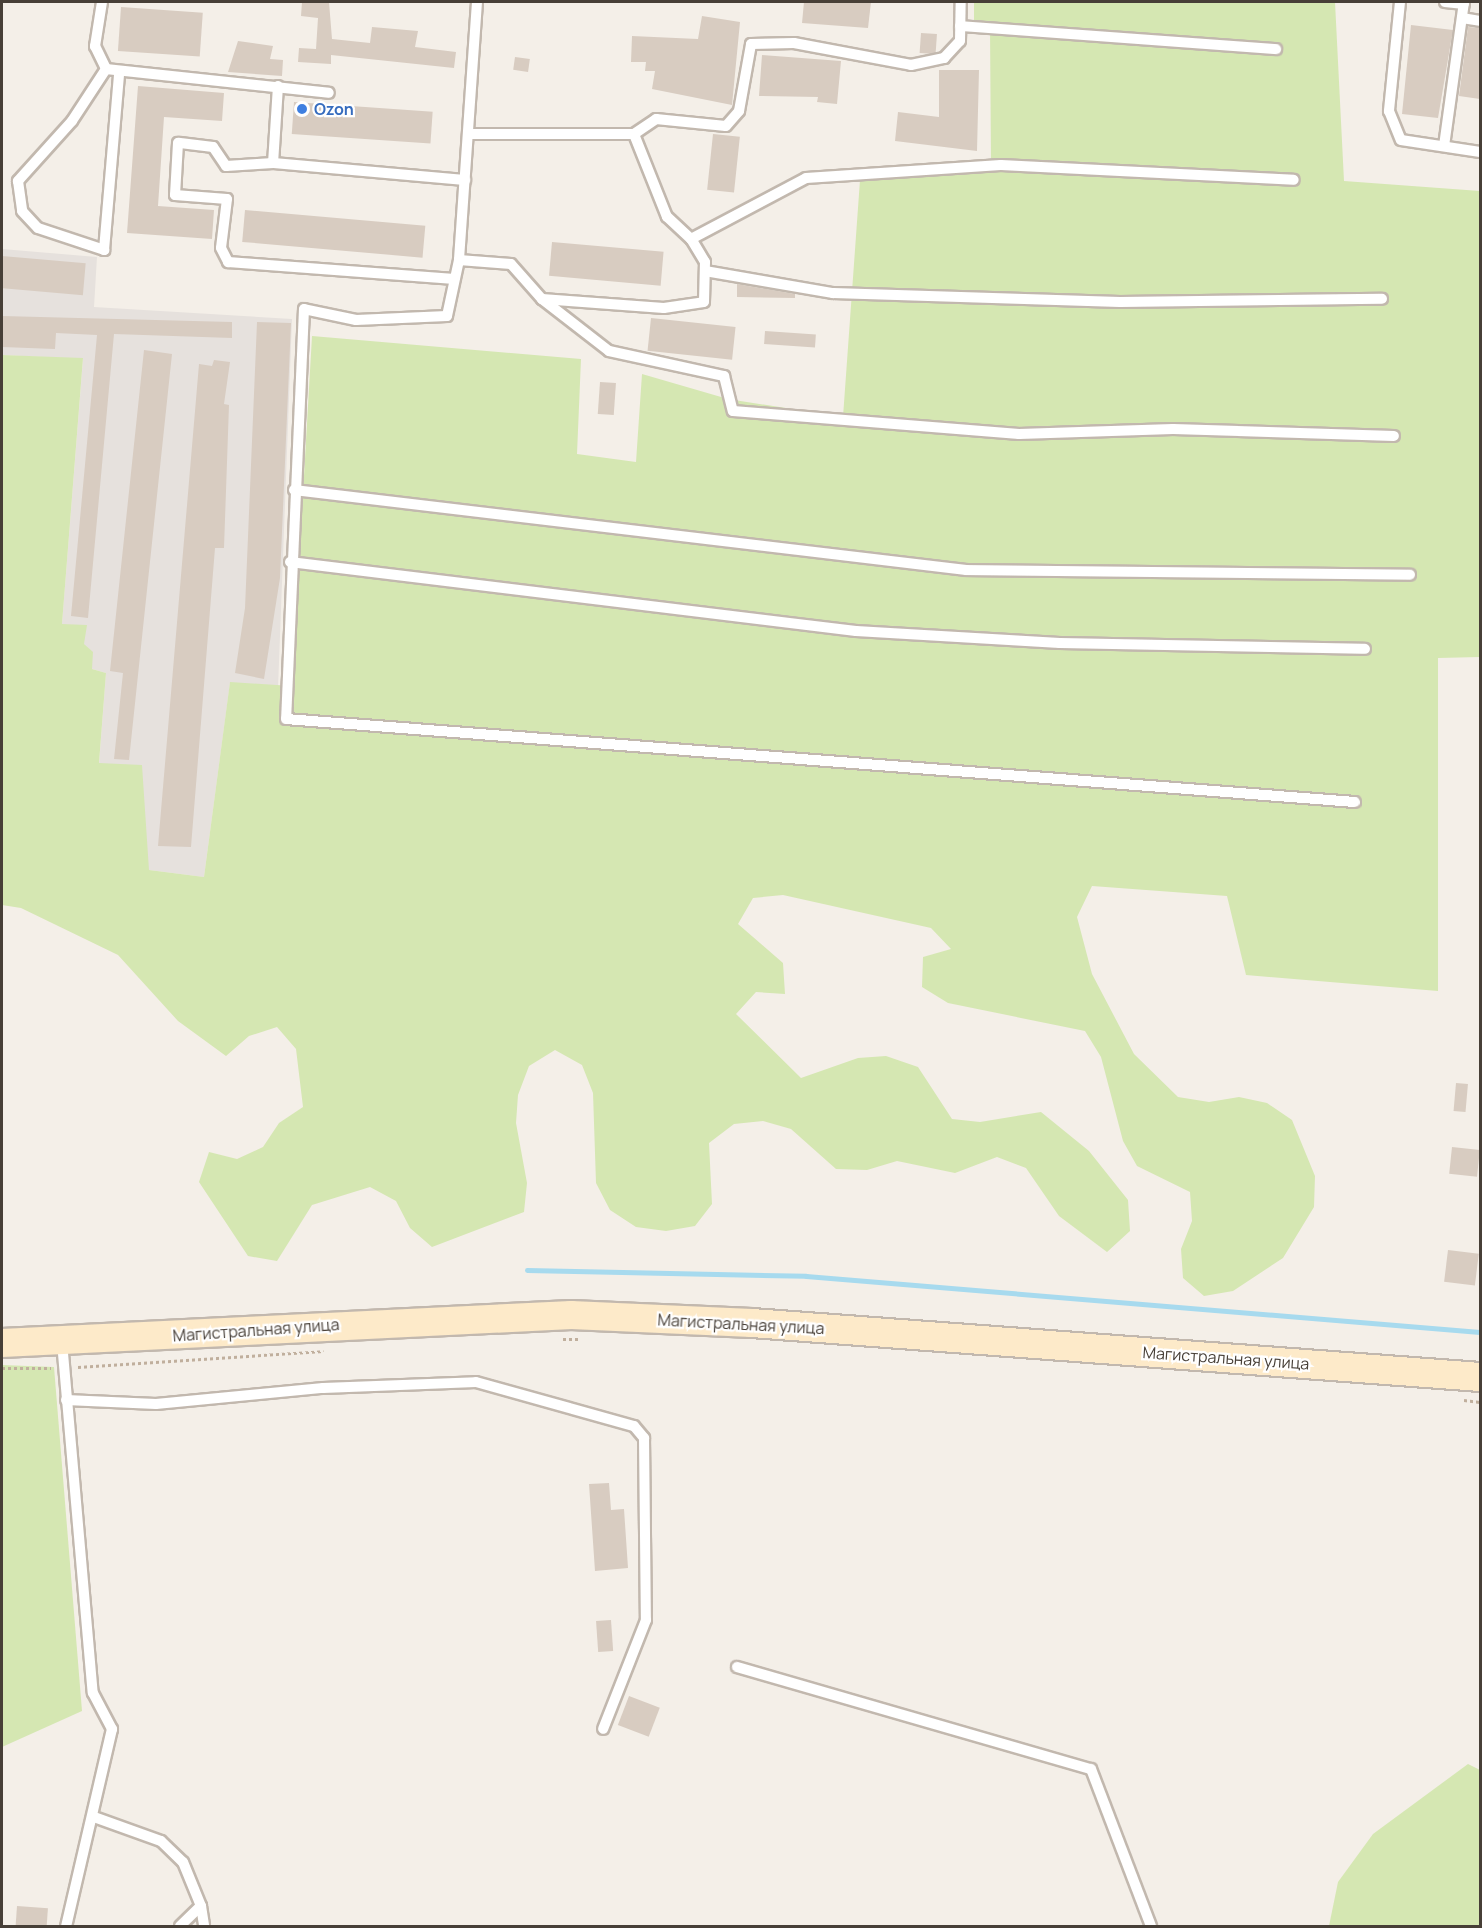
<!DOCTYPE html>
<html>
<head>
<meta charset="utf-8">
<style>
	body { margin:0 }
	#map { position:relative; width:1482px; height:1928px; overflow:hidden; background:#f4efe8; font-family:Manrope,sans-serif }
	div>[style] { position:absolute }
	.industrial>* { inset:0; background:#e6e1dd }
	.green>* { inset:0; background:#d5e7b2 }
	.stream>* { height:5px; margin:-2.5px; padding:0 2.5px; transform-origin:2.5px; border-radius:2.5px; background:#a7daee }
	.building>* { inset:0; background:#d8ccc1; transform-origin:0 0 }
	.path>* { height:3px; margin-top:-1.5px; transform-origin:0; background:repeating-linear-gradient(90deg,#c0af9d 0 3px,transparent 0 6px) }
	.roads { filter:drop-shadow(2px 0 #c2b8ae) drop-shadow(-2px 0 #c2b8ae) drop-shadow(0 2px #c2b8ae) drop-shadow(0 -2px #c2b8ae) }
	.service>* { height:10px; margin:-5px; padding:0 5px; transform-origin:5px; border-radius:5px; background:#fff }
	.secondary>* { height:28px; margin:-14px; padding:0 14px; transform-origin:14px; border-radius:14px; background:#fdeac9 }
	.dots>* { width:16px; height:16px; translate:-50% -50%; box-sizing:border-box; border:3px solid #fff; border-radius:50% }
	span { translate:-50% -50%; white-space:nowrap; text-align:center; line-height:1.15; -webkit-text-stroke:4.5px #fff; paint-order:stroke }
	.shop-label { font-size:16px; color:#366cbe; font-weight:700 }
	.left { translate:0 -50%; text-align:left }
	.street-label { font-size:16px; color:#473f37 }
	.frame { position:absolute; inset:0; border:3px solid #473f37; pointer-events:none }
</style>
</head>
<body>
<div id="map">
	<div class="industrial">
		<i style="clip-path:polygon(2px 249px,97px 257px,94px 307px,292px 319px,278px 689px,230px 683px,204px 877px,149px 870px,99px 764px,106px 673px,92px 669px,84px 644px,62px 624px,83px 359px,2px 355px)"></i>
	</div>
	<div class="green">
		<i style="clip-path:polygon(974px 2px,1335px 2px,1344px 181px,1480px 191px,1480px 657px,1438px 658px,1438px 991px,1246px 975px,1227px 896px,1092px 886px,1077px 917px,1092px 974px,1134px 1054px,1178px 1097px,1209px 1102px,1239px 1097px,1267px 1103px,1292px 1120px,1315px 1176px,1314px 1207px,1283px 1258px,1233px 1291px,1204px 1296px,1183px 1278px,1181px 1249px,1192px 1221px,1190px 1192px,1137px 1166px,1123px 1141px,1101px 1057px,1085px 1031px,948px 1003px,922px 987px,923px 957px,951px 949px,931px 928px,783px 895px,753px 898px,738px 924px,783px 963px,785px 994px,756px 992px,736px 1014px,801px 1078px,858px 1058px,886px 1056px,918px 1067px,952px 1119px,980px 1122px,1041px 1112px,1089px 1151px,1128px 1200px,1130px 1231px,1107px 1252px,1059px 1216px,1026px 1168px,997px 1157px,955px 1173px,897px 1161px,867px 1170px,836px 1169px,791px 1129px,763px 1121px,734px 1124px,709px 1143px,712px 1204px,695px 1226px,666px 1231px,636px 1227px,610px 1210px,596px 1183px,593px 1093px,582px 1065px,555px 1050px,529px 1066px,518px 1095px,516px 1123px,527px 1183px,524px 1212px,432px 1247px,410px 1228px,396px 1201px,370px 1187px,312px 1205px,277px 1261px,248px 1256px,199px 1182px,209px 1152px,237px 1159px,263px 1147px,279px 1123px,303px 1107px,296px 1049px,277px 1027px,249px 1036px,226px 1056px,178px 1021px,118px 955px,21px 908px,2px 905px,2px 355px,83px 358px,62px 624px,87px 625px,84px 644px,93px 652px,92px 669px,106px 673px,99px 763px,142px 765px,149px 870px,204px 877px,230px 682px,292px 686px,312px 336px,581px 359px,577px 454px,636px 462px,642px 374px,728px 399px,843px 417px,860px 180px,991px 164px,990px 28px,974px 27px)"></i>
		<i style="clip-path:polygon(2px 1365px,54px 1367px,82px 1711px,2px 1747px)"></i>
		<i style="clip-path:polygon(1468px 1764px,1480px 1770px,1480px 1926px,1329px 1926px,1338px 1882px,1373px 1834px)"></i>
	</div>
	<div class="stream">
		<i style="left:527px;top:1270px;width:279px;rotate:1.2deg"></i>
		<i style="left:806px;top:1276px;width:676px;rotate:4.75deg"></i>
	</div>
	<div class="building">
		<i style="clip-path:polygon(302px 2px,329px 2px,332px 39px,370px 43px,372px 27px,418px 31px,415px 47px,456px 52px,454px 68px,331px 55px,331px 64px,298px 62px,299px 48px,316px 49px,318px 18px,301px 16px)"></i>
		<i style="clip-path:polygon(804px 2px,871px 2px,868px 28px,802px 23px)"></i>
		<i style="left:121px;top:7px;width:82px;height:44px;rotate:4deg"></i>
		<i style="clip-path:polygon(702px 16px,740px 22px,732px 105px,652px 89px,655px 71px,645px 71px,646px 62px,631px 62px,632px 36px,698px 39px)"></i>
		<i style="clip-path:polygon(1411px 25px,1453px 30px,1438px 118px,1402px 114px)"></i>
		<i style="clip-path:polygon(1468px 27px,1480px 28px,1480px 99px,1459px 96px)"></i>
		<i style="left:921px;top:33px;width:16px;height:20px;rotate:4deg"></i>
		<i style="clip-path:polygon(238px 41px,273px 46px,270px 59px,283px 60px,282px 76px,228px 72px)"></i>
		<i style="clip-path:polygon(762px 55px,841px 61px,837px 104px,817px 102px,818px 97px,759px 96px)"></i>
		<i style="left:515px;top:57px;width:15px;height:13px;rotate:8deg"></i>
		<i style="clip-path:polygon(939px 70px,979px 70px,977px 151px,895px 141px,898px 112px,939px 117px)"></i>
		<i style="clip-path:polygon(138px 86px,224px 93px,222px 121px,164px 117px,158px 206px,214px 210px,212px 239px,127px 233px)"></i>
		<i style="left:294px;top:102px;width:139px;height:32px;rotate:4deg"></i>
		<i style="left:713px;top:134px;width:27px;height:56px;rotate:6deg"></i>
		<i style="left:245px;top:210px;width:181px;height:32px;rotate:5deg"></i>
		<i style="left:552px;top:242px;width:112px;height:34px;rotate:5deg"></i>
		<i style="left:2px;top:256px;width:84px;height:32px;rotate:5deg"></i>
		<i style="clip-path:polygon(737px 284px,795px 294px,795px 298px,737px 297px)"></i>
		<i style="clip-path:polygon(2px 316px,232px 322px,232px 338px,114px 334px,88px 618px,71px 616px,97px 335px,56px 333px,55px 349px,2px 347px)"></i>
		<i style="left:651px;top:318px;width:85px;height:33px;rotate:6deg"></i>
		<i style="clip-path:polygon(257px 322px,291px 323px,280px 578px,264px 679px,235px 673px,245px 608px)"></i>
		<i style="left:765px;top:331px;width:51px;height:13px;rotate:4deg"></i>
		<i style="clip-path:polygon(144px 350px,172px 354px,129px 760px,114px 759px,123px 673px,110px 671px)"></i>
		<i style="clip-path:polygon(214px 360px,230px 362px,224px 404px,229px 405px,224px 548px,215px 548px,191px 847px,158px 846px,199px 364px,212px 366px)"></i>
		<i style="left:600px;top:382px;width:16px;height:32px;rotate:4deg"></i>
		<i style="left:1456px;top:1083px;width:12px;height:28px;rotate:5deg"></i>
		<i style="left:1452px;top:1147px;width:28px;height:27px;rotate:6deg"></i>
		<i style="left:1448px;top:1250px;width:31px;height:32px;rotate:7deg"></i>
		<i style="clip-path:polygon(609px 1483px,611px 1510px,624px 1509px,628px 1568px,595px 1571px,589px 1484px)"></i>
		<i style="left:611px;top:1620px;width:31px;height:15px;rotate:86deg"></i>
		<i style="left:629px;top:1696px;width:33px;height:31px;rotate:21deg"></i>
		<i style="left:17px;top:1906px;width:31px;height:20px;rotate:4deg"></i>
	</div>
	<div class="path">
		<i style="left:563px;top:1339px;width:15px"></i>
		<i style="left:78px;top:1367px;width:246px;rotate:-3.7deg"></i>
		<i style="left:2px;top:1368px;width:49px"></i>
		<i style="left:1464px;top:1400px;width:16px;rotate:7deg"></i>
	</div>
	<div class="roads">
		<div class="service">
			<i style="left:102px;top:2px;width:45px;rotate:99deg"></i>
			<i style="left:95px;top:46px;width:25px;rotate:64deg"></i>
			<i style="left:106px;top:69px;width:224px;rotate:6.1deg"></i>
			<i style="left:477px;top:2px;width:259px;rotate:94deg"></i>
			<i style="left:459px;top:260px;width:57px;rotate:102.1deg"></i>
			<i style="left:447px;top:316px;width:91px;rotate:177.5deg"></i>
			<i style="left:356px;top:320px;width:53px;rotate:-168.1deg"></i>
			<i style="left:304px;top:309px;width:410px;rotate:92.5deg"></i>
			<i style="left:286px;top:719px;width:1072px;rotate:4.44deg"></i>
			<i style="left:1400px;top:2px;width:110px;rotate:95.8deg"></i>
			<i style="left:1389px;top:111px;width:31px;rotate:68deg"></i>
			<i style="left:1401px;top:140px;width:80px;rotate:8.6deg"></i>
			<i style="left:1445px;top:2px;width:19px;rotate:6deg"></i>
			<i style="left:1462px;top:18px;width:18px;rotate:9deg"></i>
			<i style="left:960px;top:26px;width:317px;rotate:4.2deg"></i>
			<i style="left:106px;top:69px;width:62px;rotate:123.2deg"></i>
			<i style="left:72px;top:121px;width:81px;rotate:132deg"></i>
			<i style="left:18px;top:181px;width:30px;rotate:82deg"></i>
			<i style="left:22px;top:211px;width:23px;rotate:47deg"></i>
			<i style="left:38px;top:228px;width:70px;rotate:18.4deg"></i>
			<i style="left:104px;top:250px;width:177px;rotate:-85.1deg"></i>
			<i style="left:278px;top:86px;width:77px;rotate:93.7deg"></i>
			<i style="left:273px;top:163px;width:47px;rotate:176.3deg"></i>
			<i style="left:226px;top:166px;width:23px;rotate:-124deg"></i>
			<i style="left:213px;top:147px;width:35px;rotate:-173deg"></i>
			<i style="left:178px;top:143px;width:52px;rotate:93.3deg"></i>
			<i style="left:175px;top:195px;width:52px;rotate:4.4deg"></i>
			<i style="left:227px;top:199px;width:49px;rotate:97deg"></i>
			<i style="left:221px;top:248px;width:16px;rotate:63deg"></i>
			<i style="left:228px;top:262px;width:227px;rotate:4.3deg"></i>
			<i style="left:634px;top:134px;width:27px;rotate:-34deg"></i>
			<i style="left:656px;top:119px;width:70px;rotate:5.7deg"></i>
			<i style="left:726px;top:126px;width:20px;rotate:-49deg"></i>
			<i style="left:739px;top:111px;width:68px;rotate:-79.8deg"></i>
			<i style="left:751px;top:44px;width:43px;rotate:-1.3deg"></i>
			<i style="left:794px;top:43px;width:119px;rotate:10.6deg"></i>
			<i style="left:911px;top:65px;width:34px;rotate:-12deg"></i>
			<i style="left:944px;top:58px;width:23px;rotate:-47deg"></i>
			<i style="left:960px;top:41px;width:39px;rotate:-89deg"></i>
			<i style="left:1444px;top:146px;width:145px;rotate:-82.1deg"></i>
			<i style="left:273px;top:163px;width:193px;rotate:5.1deg"></i>
			<i style="left:691px;top:239px;width:130px;rotate:-27.9deg"></i>
			<i style="left:806px;top:178px;width:195px;rotate:-3.8deg"></i>
			<i style="left:1001px;top:165px;width:293px;rotate:2.9deg"></i>
			<i style="left:459px;top:260px;width:52px;rotate:4.4deg"></i>
			<i style="left:511px;top:264px;width:47px;rotate:48.5deg"></i>
			<i style="left:542px;top:299px;width:122px;rotate:4.2deg"></i>
			<i style="left:664px;top:308px;width:40px;rotate:-8.5deg"></i>
			<i style="left:704px;top:302px;width:40px;rotate:-88.6deg"></i>
			<i style="left:705px;top:262px;width:27px;rotate:-121deg"></i>
			<i style="left:691px;top:239px;width:33px;rotate:-137deg"></i>
			<i style="left:667px;top:217px;width:89px;rotate:-111.7deg"></i>
			<i style="left:634px;top:134px;width:164px;rotate:180deg"></i>
			<i style="left:705px;top:271px;width:130px;rotate:9.8deg"></i>
			<i style="left:833px;top:293px;width:287px;rotate:1.8deg"></i>
			<i style="left:1120px;top:302px;width:262px;rotate:-0.7deg"></i>
			<i style="left:542px;top:299px;width:85px;rotate:37.8deg"></i>
			<i style="left:609px;top:351px;width:118px;rotate:12.3deg"></i>
			<i style="left:724px;top:376px;width:36px;rotate:76deg"></i>
			<i style="left:733px;top:411px;width:287px;rotate:4.6deg"></i>
			<i style="left:1019px;top:434px;width:154px;rotate:-1.9deg"></i>
			<i style="left:1173px;top:429px;width:221px;rotate:1.8deg"></i>
			<i style="left:294px;top:490px;width:677px;rotate:6.79deg"></i>
			<i style="left:966px;top:570px;width:444px;rotate:0.6deg"></i>
			<i style="left:290px;top:562px;width:570px;rotate:6.95deg"></i>
			<i style="left:856px;top:631px;width:204px;rotate:3.4deg"></i>
			<i style="left:1060px;top:643px;width:305px;rotate:1.1deg"></i>
			<i style="left:62px;top:1342px;width:352px;rotate:85deg"></i>
			<i style="left:93px;top:1693px;width:41px;rotate:62.2deg"></i>
			<i style="left:112px;top:1729px;width:202px;rotate:103.1deg"></i>
			<i style="left:66px;top:1400px;width:90px;rotate:2.5deg"></i>
			<i style="left:156px;top:1404px;width:168px;rotate:-5.5deg"></i>
			<i style="left:323px;top:1388px;width:153px;rotate:-2.2deg"></i>
			<i style="left:476px;top:1382px;width:164px;rotate:15.6deg"></i>
			<i style="left:634px;top:1426px;width:16px;rotate:50deg"></i>
			<i style="left:644px;top:1438px;width:182px;rotate:89.4deg"></i>
			<i style="left:646px;top:1620px;width:117px;rotate:111.5deg"></i>
			<i style="left:737px;top:1667px;width:368px;rotate:16.1deg"></i>
			<i style="left:1091px;top:1769px;width:168px;rotate:69.1deg"></i>
			<i style="left:94px;top:1817px;width:71px;rotate:19.7deg"></i>
			<i style="left:161px;top:1841px;width:30px;rotate:44deg"></i>
			<i style="left:183px;top:1862px;width:48px;rotate:67.8deg"></i>
			<i style="left:180px;top:1926px;width:29px;rotate:-44deg"></i>
			<i style="left:201px;top:1906px;width:20px;rotate:81deg"></i>
		</div>
		<div class="secondary">
			<i style="left:2px;top:1343px;width:570px;rotate:-2.82deg"></i>
			<i style="left:571px;top:1315px;width:181px;rotate:2.5deg"></i>
			<i style="left:752px;top:1323px;width:730px;rotate:4.24deg"></i>
		</div>
	</div>
	<div class="dots">
		<i style="left:302px;top:109px;background:#3f7fe0"></i>
	</div>
	<div class="shop-label">
		<span class="left" style="left:314px;top:109px">Ozon</span>
	</div>
	<div class="street-label">
		<span style="left:741px;top:1324px;rotate:3deg">Магистральная улица</span>
		<span style="left:256px;top:1330px;rotate:-4deg">Магистральная улица</span>
		<span style="left:1226px;top:1358px;rotate:4deg">Магистральная улица</span>
	</div>
	<div class="frame"></div>
</div>
</body>
</html>
